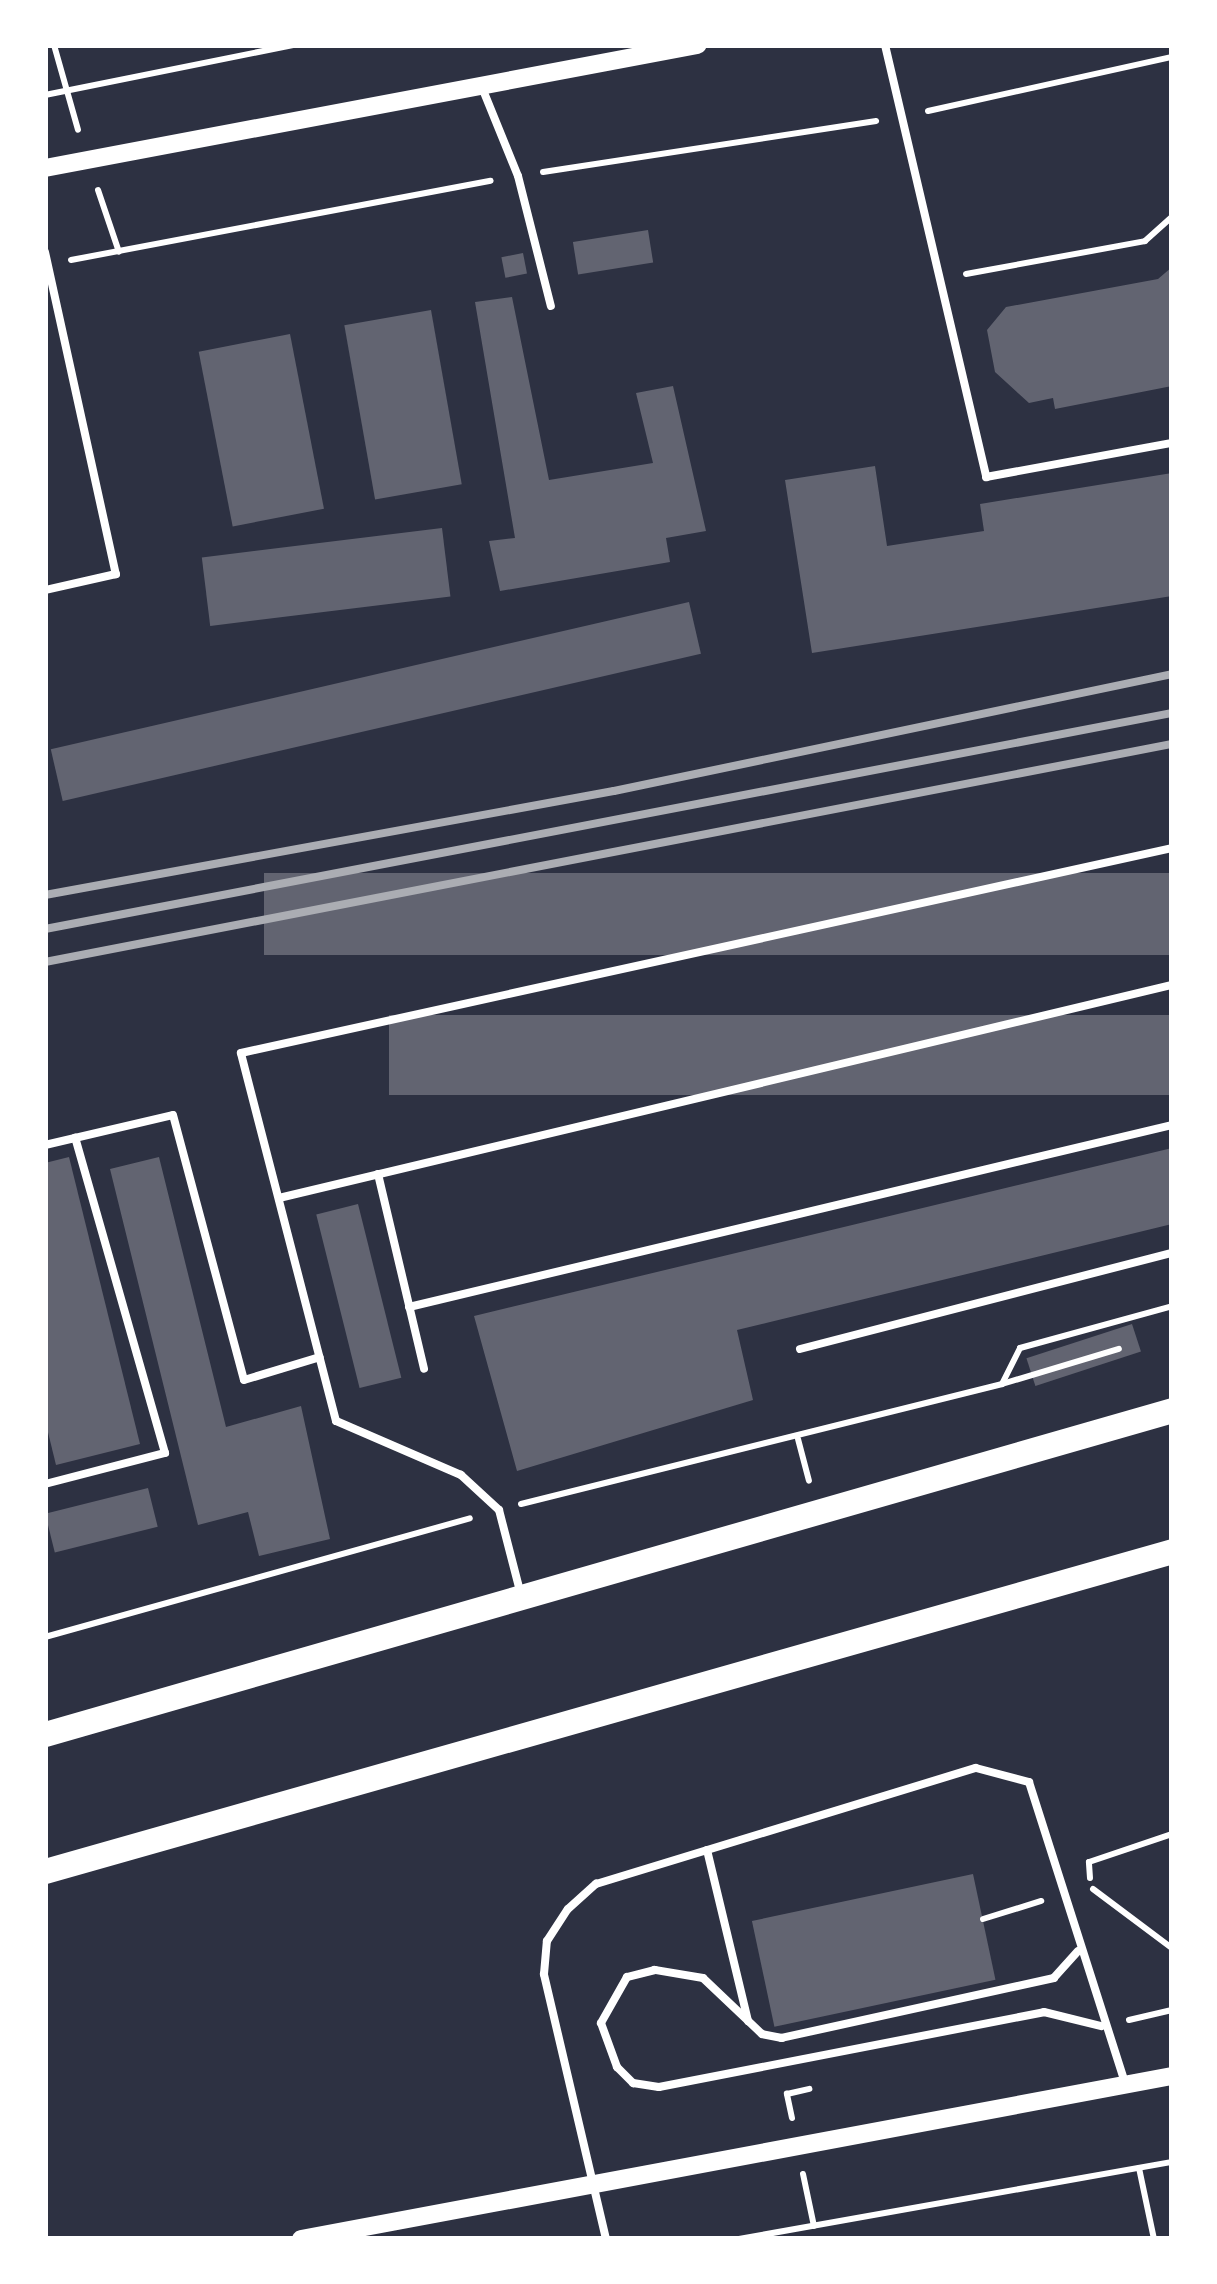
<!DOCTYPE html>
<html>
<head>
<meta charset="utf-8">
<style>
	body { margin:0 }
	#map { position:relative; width:1217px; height:2284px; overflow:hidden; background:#2d3142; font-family:Lato,sans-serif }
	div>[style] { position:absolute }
	.building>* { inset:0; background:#626471; transform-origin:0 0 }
	.path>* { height:6px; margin:-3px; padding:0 3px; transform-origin:3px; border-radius:3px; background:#fff }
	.service>* { height:8px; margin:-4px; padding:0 4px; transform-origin:4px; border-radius:4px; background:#fff }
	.tertiary>* { height:18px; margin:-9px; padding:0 9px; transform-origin:9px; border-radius:9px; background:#fff }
	.primary>* { height:25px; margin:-12.5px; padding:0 12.5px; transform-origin:12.5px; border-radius:12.5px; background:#fff }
	.rail>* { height:8px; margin:-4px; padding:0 4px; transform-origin:4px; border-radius:4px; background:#abadb3 }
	span { translate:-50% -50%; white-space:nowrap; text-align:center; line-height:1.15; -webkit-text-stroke:8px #fff; paint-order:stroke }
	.frame { position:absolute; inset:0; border:48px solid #fff; pointer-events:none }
</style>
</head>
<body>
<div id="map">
	<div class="building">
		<i style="left:648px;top:230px;width:33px;height:76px;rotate:81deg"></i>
		<i style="left:523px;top:253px;width:21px;height:22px;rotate:79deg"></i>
		<i style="clip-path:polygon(1172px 267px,1172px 386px,1055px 409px,1053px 398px,1029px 403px,995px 372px,987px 330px,1006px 307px,1158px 279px)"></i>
		<i style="clip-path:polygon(512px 297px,549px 480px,653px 463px,636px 393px,673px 386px,706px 531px,666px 538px,670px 562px,500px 591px,489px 541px,515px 538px,475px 302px)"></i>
		<i style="left:431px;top:310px;width:177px;height:88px;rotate:80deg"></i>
		<i style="left:290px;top:334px;width:178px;height:93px;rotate:79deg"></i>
		<i style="clip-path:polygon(875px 466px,887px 546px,984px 531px,980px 504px,1172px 473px,1172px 596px,812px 653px,785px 480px)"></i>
		<i style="left:442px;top:528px;width:69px;height:242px;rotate:83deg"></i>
		<i style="left:689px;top:602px;width:53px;height:655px;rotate:77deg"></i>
		<i style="left:1172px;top:873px;width:82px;height:908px;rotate:90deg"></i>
		<i style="left:1172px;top:1015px;width:80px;height:783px;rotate:90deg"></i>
		<i style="clip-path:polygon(1172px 1148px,1172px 1224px,737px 1330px,753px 1400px,517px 1471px,474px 1316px)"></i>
		<i style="clip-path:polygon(69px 1157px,140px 1444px,56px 1465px,45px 1420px,45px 1163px)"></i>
		<i style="clip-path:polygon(159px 1157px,226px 1427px,301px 1406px,330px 1539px,259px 1556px,248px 1512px,198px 1525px,110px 1169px)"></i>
		<i style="left:358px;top:1204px;width:179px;height:43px;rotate:76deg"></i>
		<i style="left:1132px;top:1324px;width:29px;height:111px;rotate:72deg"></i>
		<i style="left:148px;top:1488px;width:40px;height:106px;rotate:76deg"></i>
		<i style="left:973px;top:1874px;width:108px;height:226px;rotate:78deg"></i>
	</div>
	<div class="path">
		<i style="left:54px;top:45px;width:88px;rotate:74.2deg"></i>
		<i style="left:45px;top:95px;width:253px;rotate:-11.4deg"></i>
		<i style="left:928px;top:111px;width:250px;rotate:-12.5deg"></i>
		<i style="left:543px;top:172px;width:337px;rotate:-8.7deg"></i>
		<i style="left:98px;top:190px;width:65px;rotate:71.3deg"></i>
		<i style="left:71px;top:260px;width:427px;rotate:-10.7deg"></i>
		<i style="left:966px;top:274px;width:182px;rotate:-10.4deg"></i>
		<i style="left:1145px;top:241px;width:36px;rotate:-42deg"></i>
		<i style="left:1002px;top:1384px;width:122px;rotate:-16.7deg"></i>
		<i style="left:798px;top:1439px;width:43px;rotate:75.3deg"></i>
		<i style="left:521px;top:1504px;width:496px;rotate:-14deg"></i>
		<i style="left:1002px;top:1384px;width:40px;rotate:-63.4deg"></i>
		<i style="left:1020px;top:1348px;width:158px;rotate:-15.4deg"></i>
		<i style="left:45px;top:1637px;width:441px;rotate:-15.6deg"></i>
		<i style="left:1090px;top:1878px;width:16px;rotate:-94deg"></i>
		<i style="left:1089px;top:1862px;width:88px;rotate:-18.6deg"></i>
		<i style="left:1093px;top:1889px;width:99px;rotate:36.8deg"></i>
		<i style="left:983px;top:1919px;width:61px;rotate:-17.2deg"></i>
		<i style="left:1129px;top:2020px;width:44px;rotate:-13.1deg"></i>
		<i style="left:792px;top:2118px;width:25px;rotate:-102deg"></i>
		<i style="left:787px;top:2094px;width:23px;rotate:-13deg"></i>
		<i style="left:1139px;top:2168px;width:73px;rotate:78.1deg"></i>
		<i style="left:803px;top:2174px;width:53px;rotate:78.1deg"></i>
		<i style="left:739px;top:2239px;width:440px;rotate:-10.1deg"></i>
	</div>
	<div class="service">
		<i style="left:885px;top:45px;width:444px;rotate:76.8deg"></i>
		<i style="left:986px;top:477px;width:189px;rotate:-10.4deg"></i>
		<i style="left:481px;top:85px;width:98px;rotate:67.9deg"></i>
		<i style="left:518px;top:176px;width:134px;rotate:75.8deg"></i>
		<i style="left:45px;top:252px;width:330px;rotate:77.6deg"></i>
		<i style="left:116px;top:574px;width:73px;rotate:167.3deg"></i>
		<i style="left:45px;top:1145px;width:131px;rotate:-13.2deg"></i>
		<i style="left:173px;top:1115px;width:274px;rotate:75deg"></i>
		<i style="left:244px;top:1380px;width:79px;rotate:-16.8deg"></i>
		<i style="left:378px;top:1174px;width:200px;rotate:76.7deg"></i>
		<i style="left:279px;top:1198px;width:918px;rotate:-13.42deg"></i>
		<i style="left:409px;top:1307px;width:784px;rotate:-13.42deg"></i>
		<i style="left:800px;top:1349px;width:384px;rotate:-14.5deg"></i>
		<i style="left:45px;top:1484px;width:124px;rotate:-14.5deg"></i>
		<i style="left:165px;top:1453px;width:328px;rotate:-105.9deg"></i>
		<i style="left:521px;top:1595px;width:88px;rotate:-104.5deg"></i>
		<i style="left:499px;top:1510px;width:52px;rotate:-137.4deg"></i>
		<i style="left:461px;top:1475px;width:136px;rotate:-156.6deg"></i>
		<i style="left:336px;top:1421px;width:380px;rotate:-104.5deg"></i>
		<i style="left:241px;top:1053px;width:953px;rotate:-12.42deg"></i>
		<i style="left:707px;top:1850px;width:176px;rotate:76.5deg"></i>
		<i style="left:1078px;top:1951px;width:36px;rotate:132deg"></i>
		<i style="left:1054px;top:1978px;width:279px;rotate:167.6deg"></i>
		<i style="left:782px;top:2038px;width:20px;rotate:-169deg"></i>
		<i style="left:762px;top:2034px;width:81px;rotate:-136.5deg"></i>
		<i style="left:703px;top:1978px;width:49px;rotate:-170.5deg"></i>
		<i style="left:655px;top:1970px;width:29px;rotate:166deg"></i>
		<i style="left:627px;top:1977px;width:53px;rotate:119.5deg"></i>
		<i style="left:601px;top:2023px;width:47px;rotate:70deg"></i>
		<i style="left:617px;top:2067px;width:23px;rotate:45deg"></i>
		<i style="left:633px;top:2083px;width:26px;rotate:9deg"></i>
		<i style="left:659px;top:2087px;width:392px;rotate:-11deg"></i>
		<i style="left:1044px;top:2012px;width:59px;rotate:13.8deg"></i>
		<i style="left:606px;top:2239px;width:272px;rotate:-103.2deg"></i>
		<i style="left:544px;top:1974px;width:33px;rotate:-85deg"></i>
		<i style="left:547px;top:1941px;width:38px;rotate:-57deg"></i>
		<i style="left:568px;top:1909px;width:38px;rotate:-42deg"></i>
		<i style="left:596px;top:1884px;width:397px;rotate:-17deg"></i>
		<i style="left:976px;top:1768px;width:55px;rotate:14.8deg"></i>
		<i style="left:1029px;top:1782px;width:316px;rotate:72.3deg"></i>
	</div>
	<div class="tertiary">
		<i style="left:45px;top:168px;width:664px;rotate:-10.68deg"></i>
		<i style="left:301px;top:2239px;width:886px;rotate:-10.6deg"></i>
	</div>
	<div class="primary">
		<i style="left:45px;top:1734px;width:1173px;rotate:-16.04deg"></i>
		<i style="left:45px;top:1871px;width:1172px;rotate:-15.85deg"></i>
	</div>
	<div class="rail">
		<i style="left:45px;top:895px;width:578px;rotate:-10.36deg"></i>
		<i style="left:614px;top:791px;width:570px;rotate:-11.84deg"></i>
		<i style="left:45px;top:929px;width:1148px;rotate:-10.85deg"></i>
		<i style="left:45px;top:962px;width:1148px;rotate:-10.95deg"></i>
	</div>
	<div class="frame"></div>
</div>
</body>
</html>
